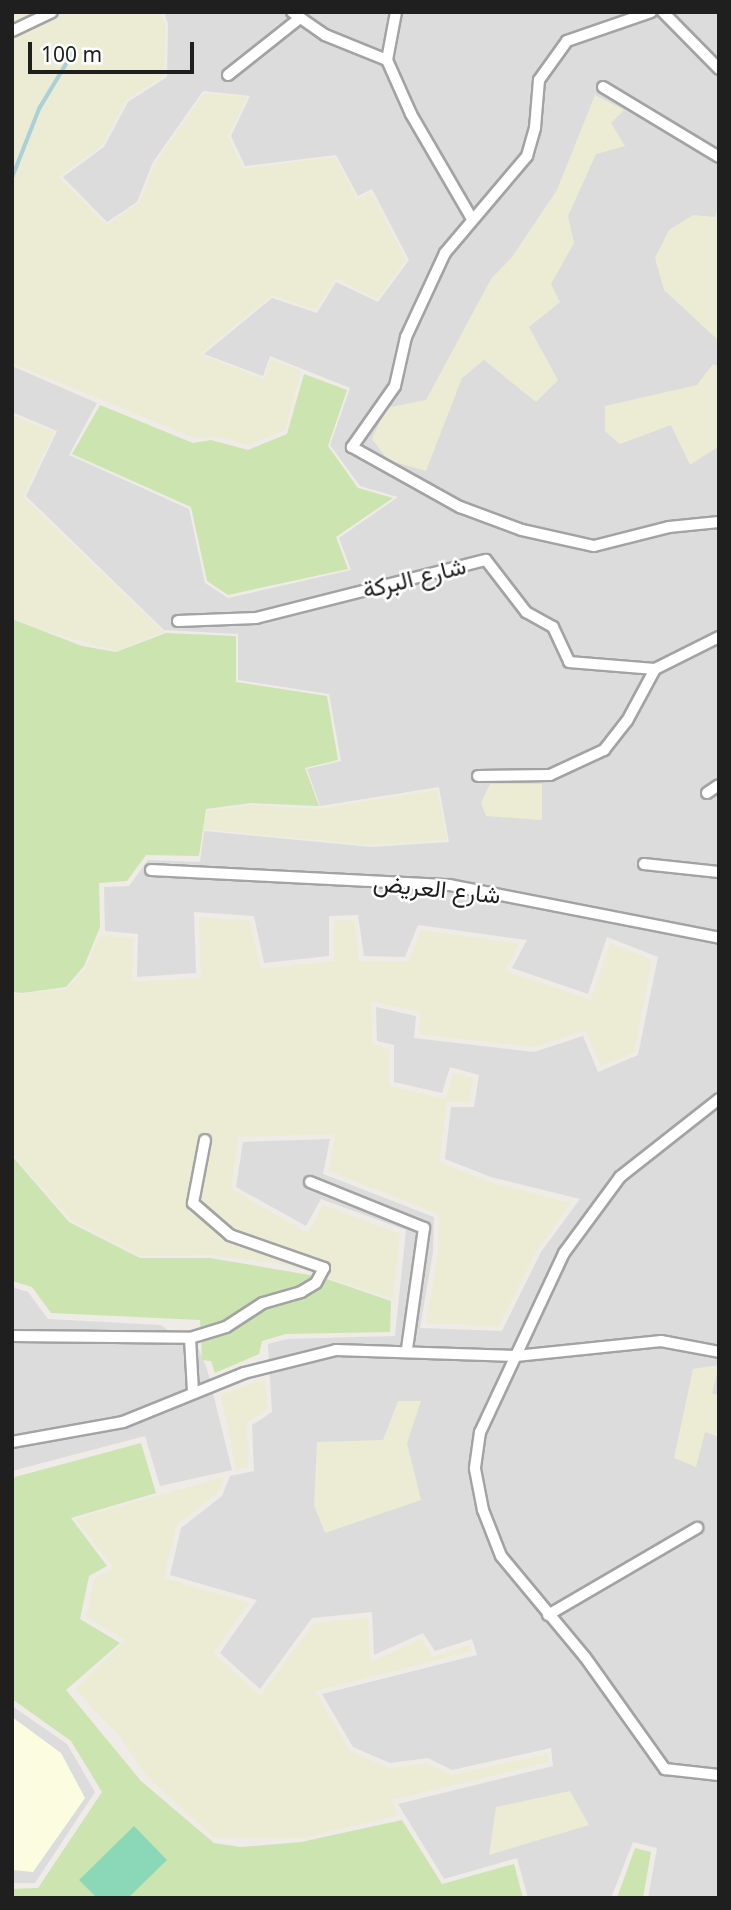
<!DOCTYPE html>
<html>
<head>
<meta charset="utf-8">
<style>
	body { margin:0 }
	#map { position:relative; width:731px; height:1910px; overflow:hidden; background:#efebe6; font-family:"Noto Sans",Vazirmatn,sans-serif }
	div>[style] { position:absolute }
	.residential>* { inset:0; background:#dddcdc }
	.education>* { inset:0; background:#fcfce1 }
	.farmland>* { inset:0; background:#ebecd3 }
	.grass>* { inset:0; background:#cce5b0 }
	.pitch>* { inset:0; background:#8ad8b7 }
	.stream>* { height:3.5px; margin:-1.75px; padding:0 1.75px; transform-origin:1.75px; border-radius:1.75px; background:#aad0d9 }
	.roads { filter:drop-shadow(2px 0 #a3a3a3) drop-shadow(-2px 0 #a3a3a3) drop-shadow(0 2px #a3a3a3) drop-shadow(0 -2px #a3a3a3) }
	.minor>* { height:10px; margin:-5px; padding:0 5px; transform-origin:5px; border-radius:5px; background:#fff }
	span { translate:-50% -50%; white-space:nowrap; text-align:center; line-height:1.15; -webkit-text-stroke:5px #fff; paint-order:stroke }
	.street-label { font-size:24px; color:#1f1f1f }
	.frame { position:absolute; inset:0; border:14px solid #1f1f1f; pointer-events:none }
	.scale { position:absolute; left:28px; top:42px; width:166px; height:32px; box-sizing:border-box; border:4px solid #1f1f1f; border-top:0; padding-left:9px; font-size:21px; line-height:24px; white-space:nowrap; color:#1f1f1f; -webkit-text-stroke:5px #fff; paint-order:stroke }
</style>
</head>
<body>
<div id="map">
	<div class="residential">
		<i style="clip-path:polygon(164px 12px,719px 12px,719px 1898px,648px 1898px,657px 1848px,633px 1842px,611px 1898px,528px 1898px,517px 1858px,444px 1879px,398px 1804px,553px 1766px,551px 1748px,452px 1770px,428px 1758px,390px 1763px,353px 1747px,322px 1694px,477px 1655px,472px 1639px,435px 1651px,423px 1633px,374px 1655px,372px 1612px,312px 1618px,260px 1689px,220px 1653px,257px 1600px,170px 1575px,181px 1528px,222px 1496px,230px 1476px,254px 1471px,252px 1425px,272px 1412px,268px 1344px,287px 1339px,395px 1336px,406px 1230px,321px 1199px,306px 1226px,236px 1187px,243px 1142px,330px 1139px,323px 1174px,434px 1217px,433px 1252px,420px 1328px,502px 1331px,541px 1252px,580px 1199px,491px 1177px,445px 1159px,451px 1107px,474px 1107px,479px 1075px,450px 1067px,442px 1093px,394px 1082px,394px 1045px,377px 1041px,376px 1007px,416px 1016px,414px 1038px,534px 1052px,583px 1036px,598px 1072px,638px 1055px,658px 957px,607px 937px,588px 994px,512px 968px,527px 940px,418px 925px,405px 957px,364px 956px,358px 915px,329px 916px,329px 956px,264px 963px,254px 916px,194px 912px,196px 973px,137px 977px,138px 934px,105px 931px,104px 887px,129px 886px,148px 860px,200px 862px,204px 831px,371px 847px,449px 842px,439px 787px,320px 806px,307px 769px,341px 761px,329px 694px,238px 680px,238px 634px,164px 630px,26px 496px,57px 431px,12px 412px,12px 366px,97px 403px,69px 455px,189px 509px,205px 583px,228px 598px,351px 570px,339px 538px,398px 497px,360px 486px,330px 445px,350px 388px,270px 356px,263px 376px,204px 354px,272px 298px,317px 313px,336px 282px,378px 302px,409px 260px,372px 189px,358px 196px,336px 155px,245px 166px,231px 136px,250px 96px,203px 91px,153px 162px,137px 202px,107px 222px,63px 177px,104px 147px,128px 102px,167px 77px,168px 24px)"></i>
		<i style="clip-path:polygon(12px 1287px,28px 1292px,48px 1319px,161px 1325px,182px 1341px,195px 1340px,207px 1369px,232px 1470px,160px 1486px,145px 1436px,12px 1471px)"></i>
		<i style="clip-path:polygon(12px 1706px,67px 1744px,95px 1792px,35px 1883px,12px 1883px)"></i>
	</div>
	<div class="education">
		<i style="clip-path:polygon(12px 1717px,61px 1753px,85px 1798px,33px 1872px,12px 1870px)"></i>
	</div>
	<div class="farmland">
		<i style="clip-path:polygon(12px 12px,161px 12px,165px 25px,164px 76px,126px 100px,102px 145px,59px 177px,106px 225px,139px 203px,155px 163px,204px 93px,247px 97px,228px 136px,243px 169px,335px 157px,357px 199px,371px 192px,406px 260px,377px 299px,336px 279px,316px 310px,272px 295px,200px 354px,264px 379px,271px 359px,301px 371px,285px 430px,248px 445px,216px 436px,195px 438px,12px 363px)"></i>
		<i style="clip-path:polygon(595px 95px,624px 110px,611px 123px,625px 146px,596px 154px,568px 216px,574px 243px,551px 284px,560px 302px,529px 327px,558px 380px,536px 402px,484px 360px,462px 378px,426px 471px,388px 460px,372px 439px,386px 408px,426px 400px,491px 279px,512px 257px,557px 190px)"></i>
		<i style="clip-path:polygon(719px 203px,719px 341px,664px 290px,655px 258px,669px 230px,693px 215px,715px 217px)"></i>
		<i style="clip-path:polygon(713px 364px,719px 367px,719px 446px,690px 465px,671px 425px,620px 444px,605px 431px,605px 406px,697px 385px)"></i>
		<i style="clip-path:polygon(12px 415px,54px 432px,23px 497px,164px 632px,116px 651px,28px 626px,12px 617px)"></i>
		<i style="clip-path:polygon(490px 784px,542px 784px,542px 820px,486px 816px,481px 803px)"></i>
		<i style="clip-path:polygon(437px 790px,447px 840px,371px 845px,202px 829px,207px 811px,253px 805px,318px 809px)"></i>
		<i style="clip-path:polygon(199px 917px,250px 921px,260px 969px,334px 961px,334px 921px,354px 920px,359px 961px,408px 962px,421px 930px,519px 944px,505px 971px,591px 1000px,610px 943px,652px 960px,634px 1052px,601px 1066px,585px 1030px,534px 1047px,419px 1034px,421px 1012px,371px 1001px,372px 1044px,389px 1049px,389px 1086px,446px 1099px,453px 1073px,473px 1078px,470px 1102px,447px 1102px,439px 1162px,489px 1182px,571px 1203px,537px 1250px,499px 1326px,426px 1323px,438px 1252px,439px 1214px,329px 1171px,335px 1134px,238px 1137px,231px 1189px,308px 1233px,323px 1205px,400px 1234px,393px 1299px,288px 1265px,210px 1255px,140px 1256px,71px 1220px,21px 1164px,12px 1152px,12px 995px,67px 989px,86px 968px,100px 935px,133px 939px,132px 982px,201px 978px)"></i>
		<i style="clip-path:polygon(719px 1365px,712px 1393px,719px 1396px,719px 1437px,705px 1432px,696px 1467px,674px 1458px,693px 1369px)"></i>
		<i style="clip-path:polygon(265px 1379px,267px 1409px,247px 1422px,248px 1467px,236px 1470px,221px 1395px)"></i>
		<i style="clip-path:polygon(398px 1401px,421px 1401px,407px 1443px,421px 1500px,325px 1533px,314px 1505px,317px 1442px,383px 1440px)"></i>
		<i style="clip-path:polygon(224px 1477px,218px 1492px,176px 1525px,164px 1578px,249px 1603px,213px 1653px,260px 1696px,314px 1623px,368px 1618px,370px 1662px,422px 1639px,433px 1657px,469px 1645px,471px 1651px,315px 1691px,350px 1751px,389px 1768px,427px 1763px,452px 1775px,547px 1754px,548px 1762px,391px 1800px,398px 1815px,303px 1838px,214px 1837px,148px 1778px,121px 1738px,75px 1689px,126px 1640px,86px 1616px,94px 1579px,114px 1568px,75px 1519px)"></i>
		<i style="clip-path:polygon(570px 1791px,589px 1825px,489px 1855px,496px 1807px)"></i>
	</div>
	<div class="grass">
		<i style="clip-path:polygon(304px 374px,347px 390px,328px 446px,358px 488px,393px 498px,336px 537px,348px 569px,228px 595px,207px 581px,191px 507px,72px 454px,100px 405px,193px 443px,211px 440px,248px 450px,287px 434px)"></i>
		<i style="clip-path:polygon(12px 619px,82px 646px,116px 652px,166px 633px,236px 636px,236px 682px,327px 696px,338px 760px,305px 768px,319px 806px,251px 803px,206px 809px,199px 856px,146px 855px,127px 881px,99px 883px,100px 927px,84px 966px,66px 987px,22px 993px,12px 992px)"></i>
		<i style="clip-path:polygon(12px 1156px,69px 1222px,140px 1258px,210px 1258px,321px 1277px,391px 1301px,390px 1332px,286px 1334px,262px 1341px,259px 1354px,215px 1373px,211px 1361px,202px 1360px,200px 1320px,51px 1313px,32px 1287px,12px 1281px)"></i>
		<i style="clip-path:polygon(141px 1443px,156px 1493px,71px 1518px,107px 1566px,89px 1576px,80px 1619px,120px 1643px,66px 1690px,141px 1781px,214px 1843px,241px 1847px,301px 1842px,402px 1820px,442px 1884px,514px 1864px,523px 1898px,12px 1898px,12px 1889px,38px 1888px,102px 1792px,71px 1741px,12px 1699px,12px 1486px,15px 1477px)"></i>
		<i style="clip-path:polygon(635px 1848px,651px 1852px,643px 1898px,617px 1898px)"></i>
	</div>
	<div class="pitch">
		<i style="clip-path:polygon(134px 1826px,167px 1860px,128px 1898px,97px 1898px,79px 1880px)"></i>
	</div>
	<div class="stream">
		<i style="left:12px;top:178px;width:74px;rotate:-68.6deg"></i>
		<i style="left:39px;top:109px;width:70px;rotate:-59deg"></i>
	</div>
	<div class="roads">
		<div class="minor">
			<i style="left:292px;top:12px;width:40px;rotate:34.9deg"></i>
			<i style="left:325px;top:35px;width:67px;rotate:22deg"></i>
			<i style="left:396px;top:12px;width:49px;rotate:100.6deg"></i>
			<i style="left:387px;top:60px;width:59px;rotate:66deg"></i>
			<i style="left:411px;top:114px;width:121px;rotate:59.8deg"></i>
			<i style="left:651px;top:12px;width:89px;rotate:161deg"></i>
			<i style="left:567px;top:41px;width:48px;rotate:125.7deg"></i>
			<i style="left:539px;top:80px;width:48px;rotate:94.8deg"></i>
			<i style="left:535px;top:128px;width:29px;rotate:106deg"></i>
			<i style="left:527px;top:156px;width:127px;rotate:130.2deg"></i>
			<i style="left:445px;top:253px;width:93px;rotate:114.9deg"></i>
			<i style="left:406px;top:337px;width:50px;rotate:102.7deg"></i>
			<i style="left:395px;top:386px;width:75px;rotate:125.2deg"></i>
			<i style="left:352px;top:447px;width:124px;rotate:29.1deg"></i>
			<i style="left:460px;top:507px;width:66px;rotate:20.4deg"></i>
			<i style="left:522px;top:530px;width:74px;rotate:12.5deg"></i>
			<i style="left:594px;top:546px;width:77px;rotate:-14.2deg"></i>
			<i style="left:669px;top:527px;width:50px;rotate:-5.7deg"></i>
			<i style="left:663px;top:12px;width:80px;rotate:45.5deg"></i>
			<i style="left:12px;top:31px;width:44px;rotate:-25.4deg"></i>
			<i style="left:228px;top:75px;width:92px;rotate:-38.4deg"></i>
			<i style="left:603px;top:87px;width:135px;rotate:31.1deg"></i>
			<i style="left:178px;top:621px;width:78px;rotate:-2.2deg"></i>
			<i style="left:256px;top:618px;width:237px;rotate:-14.2deg"></i>
			<i style="left:486px;top:560px;width:66px;rotate:52.4deg"></i>
			<i style="left:526px;top:612px;width:31px;rotate:29deg"></i>
			<i style="left:553px;top:627px;width:38px;rotate:65deg"></i>
			<i style="left:569px;top:662px;width:86px;rotate:4.7deg"></i>
			<i style="left:655px;top:669px;width:72px;rotate:-26.6deg"></i>
			<i style="left:478px;top:776px;width:72px;rotate:-0.8deg"></i>
			<i style="left:550px;top:775px;width:60px;rotate:-24.8deg"></i>
			<i style="left:604px;top:750px;width:37px;rotate:-52deg"></i>
			<i style="left:627px;top:721px;width:59px;rotate:-61.7deg"></i>
			<i style="left:707px;top:793px;width:14px;rotate:-34deg"></i>
			<i style="left:644px;top:864px;width:75px;rotate:6.1deg"></i>
			<i style="left:151px;top:870px;width:299px;rotate:2.9deg"></i>
			<i style="left:450px;top:885px;width:274px;rotate:11.1deg"></i>
			<i style="left:719px;top:1099px;width:126px;rotate:141.8deg"></i>
			<i style="left:620px;top:1177px;width:94px;rotate:126.4deg"></i>
			<i style="left:564px;top:1253px;width:198px;rotate:115.1deg"></i>
			<i style="left:480px;top:1432px;width:37px;rotate:98deg"></i>
			<i style="left:475px;top:1469px;width:42px;rotate:79deg"></i>
			<i style="left:483px;top:1510px;width:49px;rotate:68.6deg"></i>
			<i style="left:501px;top:1556px;width:131px;rotate:50.3deg"></i>
			<i style="left:585px;top:1657px;width:138px;rotate:54.5deg"></i>
			<i style="left:665px;top:1769px;width:54px;rotate:6.3deg"></i>
			<i style="left:310px;top:1182px;width:123px;rotate:22deg"></i>
			<i style="left:424px;top:1228px;width:122px;rotate:98deg"></i>
			<i style="left:12px;top:1336px;width:178px;rotate:0.6deg"></i>
			<i style="left:190px;top:1338px;width:54px;rotate:86.8deg"></i>
			<i style="left:190px;top:1338px;width:38px;rotate:-17deg"></i>
			<i style="left:226px;top:1327px;width:44px;rotate:-33deg"></i>
			<i style="left:263px;top:1303px;width:40px;rotate:-16deg"></i>
			<i style="left:301px;top:1292px;width:17px;rotate:-31deg"></i>
			<i style="left:316px;top:1283px;width:17px;rotate:-62deg"></i>
			<i style="left:324px;top:1268px;width:100px;rotate:-160.7deg"></i>
			<i style="left:230px;top:1235px;width:49px;rotate:-139.1deg"></i>
			<i style="left:193px;top:1203px;width:64px;rotate:-79.2deg"></i>
			<i style="left:12px;top:1442px;width:113px;rotate:-10.2deg"></i>
			<i style="left:123px;top:1422px;width:131px;rotate:-22deg"></i>
			<i style="left:244px;top:1373px;width:95px;rotate:-14deg"></i>
			<i style="left:336px;top:1350px;width:180px;rotate:1.9deg"></i>
			<i style="left:516px;top:1356px;width:146px;rotate:-5.9deg"></i>
			<i style="left:661px;top:1341px;width:59px;rotate:10.7deg"></i>
			<i style="left:548px;top:1615px;width:173px;rotate:-30.3deg"></i>
		</div>
	</div>
	<div class="street-label">
		<span style="left:414px;top:577px;rotate:-14deg">شارع البركة</span>
		<span style="left:437px;top:888px;rotate:6deg">شارع العريض</span>
	</div>
	<div class="frame"></div>
	<div class="scale">100 m</div>
</div>
</body>
</html>
